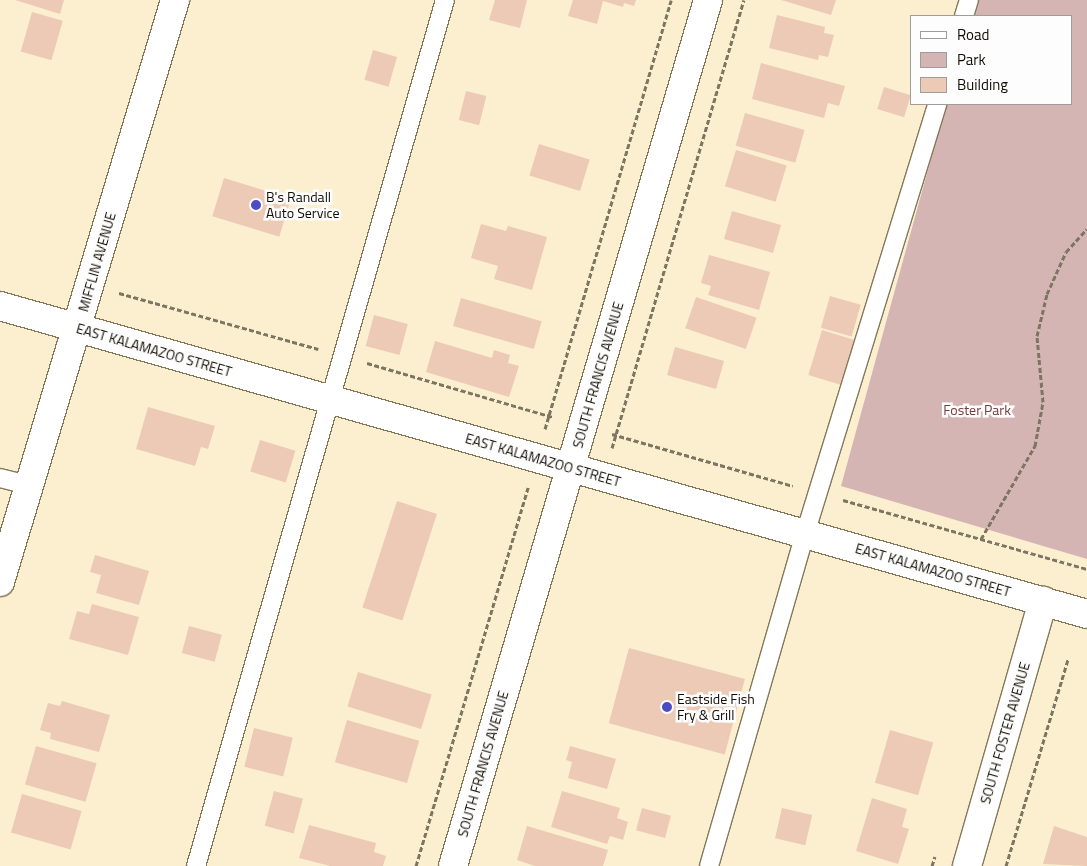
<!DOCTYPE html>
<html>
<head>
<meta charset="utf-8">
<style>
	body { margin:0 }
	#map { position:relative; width:1087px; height:866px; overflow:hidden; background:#fcefcf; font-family:"Titillium Web",sans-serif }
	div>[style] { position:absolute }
	.green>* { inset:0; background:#d5b5b4 }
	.building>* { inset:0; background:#eccab5; transform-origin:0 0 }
	.path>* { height:3px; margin-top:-1.5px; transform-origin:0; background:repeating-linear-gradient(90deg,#7d7561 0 5px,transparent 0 7.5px) }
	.roads { filter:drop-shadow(1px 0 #84785b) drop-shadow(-1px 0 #84785b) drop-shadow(0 1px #84785b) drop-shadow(0 -1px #84785b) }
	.service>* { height:18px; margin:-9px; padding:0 9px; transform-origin:9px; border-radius:9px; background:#fff }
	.minor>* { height:28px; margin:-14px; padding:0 14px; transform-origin:14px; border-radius:14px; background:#fff }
	.tertiary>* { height:28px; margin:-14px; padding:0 14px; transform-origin:14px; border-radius:14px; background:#fff }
	.dots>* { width:14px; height:14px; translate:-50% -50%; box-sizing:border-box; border:2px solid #fdfdfd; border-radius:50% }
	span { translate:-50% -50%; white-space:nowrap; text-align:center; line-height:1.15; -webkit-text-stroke:5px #fdfdfd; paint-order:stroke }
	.poi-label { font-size:14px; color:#120e04 }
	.left { translate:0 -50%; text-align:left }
	.street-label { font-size:14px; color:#120e04 }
	.park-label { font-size:14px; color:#723b3c }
	.legend { position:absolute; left:910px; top:15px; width:162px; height:90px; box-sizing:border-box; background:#fdfdfd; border:1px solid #9f9d99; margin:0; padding:6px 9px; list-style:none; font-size:15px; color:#120e04 }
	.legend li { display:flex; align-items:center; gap:10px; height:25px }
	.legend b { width:25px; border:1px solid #9f9d99 }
</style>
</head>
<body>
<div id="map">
	<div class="green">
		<i style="clip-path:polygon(975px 0,1087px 0,1087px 559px,841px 486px,946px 104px,1071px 104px,1071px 16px,970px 16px)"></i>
	</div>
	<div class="building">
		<i style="clip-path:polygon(15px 0,64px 0,60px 14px)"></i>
		<i style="clip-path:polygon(495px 0,527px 0,520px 28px,489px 20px)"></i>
		<i style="clip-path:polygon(573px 0,636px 0,634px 6px,624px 3px,623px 7px,603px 1px,597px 24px,568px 16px)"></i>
		<i style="clip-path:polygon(781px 0,836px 0,831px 15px)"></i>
		<i style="left:32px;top:12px;width:32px;height:41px;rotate:16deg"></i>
		<i style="clip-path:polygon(777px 15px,825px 27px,824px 33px,834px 35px,828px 57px,819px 55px,818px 60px,769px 48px)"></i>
		<i style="left:373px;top:50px;width:25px;height:31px;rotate:16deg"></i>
		<i style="clip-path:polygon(761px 63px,845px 86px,839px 106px,828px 103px,824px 118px,752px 99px)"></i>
		<i style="left:884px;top:87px;width:28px;height:23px;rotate:17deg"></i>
		<i style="left:466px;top:91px;width:21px;height:30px;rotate:14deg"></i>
		<i style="left:745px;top:113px;width:62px;height:34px;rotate:16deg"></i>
		<i style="left:539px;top:144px;width:53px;height:33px;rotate:17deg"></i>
		<i style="left:736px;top:150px;width:53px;height:38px;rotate:17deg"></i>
		<i style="left:224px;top:178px;width:70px;height:40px;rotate:17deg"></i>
		<i style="left:732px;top:211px;width:51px;height:29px;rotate:16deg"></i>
		<i style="clip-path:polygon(481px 224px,506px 231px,508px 226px,547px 237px,532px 290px,494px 279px,498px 266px,471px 258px)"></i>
		<i style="clip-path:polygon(709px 255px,770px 272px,759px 310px,708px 295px,711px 286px,701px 283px)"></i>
		<i style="left:830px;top:296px;width:32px;height:33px;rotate:16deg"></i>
		<i style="left:696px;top:297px;width:64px;height:33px;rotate:19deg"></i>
		<i style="left:461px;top:298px;width:84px;height:29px;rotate:16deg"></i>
		<i style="left:374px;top:315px;width:35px;height:32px;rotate:15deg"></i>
		<i style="left:822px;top:330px;width:39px;height:47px;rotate:17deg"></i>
		<i style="clip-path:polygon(435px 341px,492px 358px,494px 350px,510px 355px,508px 363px,519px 366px,509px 397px,426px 372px)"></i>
		<i style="left:675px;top:347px;width:51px;height:29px;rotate:16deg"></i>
		<i style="clip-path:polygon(148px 407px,215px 426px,208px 449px,201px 447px,195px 466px,136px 449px)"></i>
		<i style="left:260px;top:440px;width:37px;height:33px;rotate:17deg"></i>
		<i style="left:397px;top:501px;width:42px;height:112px;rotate:18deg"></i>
		<i style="clip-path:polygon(95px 555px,149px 571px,139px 605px,96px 593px,101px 575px,90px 572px)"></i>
		<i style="clip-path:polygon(92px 604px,139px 617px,128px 655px,69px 639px,77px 611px,89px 614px)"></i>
		<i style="left:189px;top:626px;width:34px;height:28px;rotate:15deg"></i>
		<i style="left:629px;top:648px;width:120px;height:78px;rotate:15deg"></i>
		<i style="left:358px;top:672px;width:77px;height:36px;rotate:17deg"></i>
		<i style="clip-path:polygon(62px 701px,110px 715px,99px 752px,50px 739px,51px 733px,40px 730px,48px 703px,60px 706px)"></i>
		<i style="left:347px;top:720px;width:75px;height:44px;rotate:16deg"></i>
		<i style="left:254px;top:728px;width:40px;height:40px;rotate:14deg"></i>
		<i style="left:890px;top:730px;width:45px;height:55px;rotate:16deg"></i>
		<i style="left:36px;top:746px;width:63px;height:40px;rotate:16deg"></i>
		<i style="clip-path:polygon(570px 746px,616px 759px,607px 789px,568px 778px,572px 762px,566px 760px)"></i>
		<i style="left:274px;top:791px;width:30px;height:36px;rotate:15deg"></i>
		<i style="clip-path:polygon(562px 791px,620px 808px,617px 818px,628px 822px,623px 840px,610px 836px,607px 844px,551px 827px)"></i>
		<i style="left:22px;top:794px;width:62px;height:40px;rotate:16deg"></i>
		<i style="clip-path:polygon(872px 798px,907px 809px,902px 827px,909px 829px,898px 864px,856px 851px)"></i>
		<i style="left:642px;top:808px;width:30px;height:23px;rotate:15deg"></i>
		<i style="left:782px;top:808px;width:31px;height:31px;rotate:13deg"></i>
		<i style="clip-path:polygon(309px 825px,376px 843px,374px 852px,386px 856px,383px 866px,330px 866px,299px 858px)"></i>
		<i style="clip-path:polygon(527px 826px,608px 850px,603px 866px,535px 866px,517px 860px)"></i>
		<i style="clip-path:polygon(1054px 826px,1087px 837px,1087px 866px,1043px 864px)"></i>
	</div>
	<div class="path">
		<i style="left:119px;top:293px;width:207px;rotate:15.7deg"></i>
		<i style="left:367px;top:363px;width:194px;rotate:16.2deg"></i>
		<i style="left:545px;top:429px;width:447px;rotate:-73.6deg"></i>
		<i style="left:612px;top:434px;width:188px;rotate:16deg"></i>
		<i style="left:612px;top:448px;width:467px;rotate:-73.6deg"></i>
		<i style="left:843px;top:500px;width:254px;rotate:15.8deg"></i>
		<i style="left:981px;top:539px;width:108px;rotate:-59.9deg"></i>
		<i style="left:1035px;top:446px;width:45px;rotate:-79.7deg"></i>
		<i style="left:1043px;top:402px;width:66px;rotate:-95.2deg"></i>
		<i style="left:1037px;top:336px;width:43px;rotate:-76.6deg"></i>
		<i style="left:1047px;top:294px;width:46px;rotate:-65.7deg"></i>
		<i style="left:1066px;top:252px;width:31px;rotate:-48deg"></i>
		<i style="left:416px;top:866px;width:395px;rotate:-73.5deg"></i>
		<i style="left:932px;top:866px;width:10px;rotate:-73deg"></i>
		<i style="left:1006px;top:866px;width:216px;rotate:-73.3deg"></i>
	</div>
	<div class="roads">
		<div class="service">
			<i style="left:964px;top:16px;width:17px;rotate:-73deg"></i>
			<i style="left:0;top:478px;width:29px;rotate:14deg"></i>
			<i style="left:196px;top:866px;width:901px;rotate:-73.96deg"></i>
			<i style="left:709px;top:866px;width:346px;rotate:-73.9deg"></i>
			<i style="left:805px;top:534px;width:450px;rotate:-72.9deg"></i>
		</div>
		<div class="minor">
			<i style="left:0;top:582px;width:608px;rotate:-73.26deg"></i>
			<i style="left:453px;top:866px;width:903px;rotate:-73.59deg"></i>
			<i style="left:967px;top:866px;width:276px;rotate:-74deg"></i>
		</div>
		<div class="tertiary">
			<i style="left:0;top:306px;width:1130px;rotate:15.82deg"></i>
		</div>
	</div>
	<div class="dots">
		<i style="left:256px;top:205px;background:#4e4cc2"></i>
		<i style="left:667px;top:707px;background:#4e4cc2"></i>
	</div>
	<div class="poi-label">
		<span class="left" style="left:266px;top:205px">B's Randall<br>Auto Service</span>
		<span class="left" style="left:677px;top:707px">Eastside Fish<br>Fry &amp; Grill</span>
	</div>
	<div class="street-label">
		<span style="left:97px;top:262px;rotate:-74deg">MIFFLIN AVENUE</span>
		<span style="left:154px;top:350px;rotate:16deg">EAST KALAMAZOO STREET</span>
		<span style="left:598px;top:375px;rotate:-74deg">SOUTH FRANCIS AVENUE</span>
		<span style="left:543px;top:460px;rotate:16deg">EAST KALAMAZOO STREET</span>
		<span style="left:933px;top:570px;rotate:16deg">EAST KALAMAZOO STREET</span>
		<span style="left:1005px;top:733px;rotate:-74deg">SOUTH FOSTER AVENUE</span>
		<span style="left:483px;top:764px;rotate:-74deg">SOUTH FRANCIS AVENUE</span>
	</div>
	<div class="park-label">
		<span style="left:977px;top:410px">Foster Park</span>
	</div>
	<ul class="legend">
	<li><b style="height:6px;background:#fff"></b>Road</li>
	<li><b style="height:14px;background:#d5b5b4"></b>Park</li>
	<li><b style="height:14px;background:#eccab5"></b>Building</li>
	</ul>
</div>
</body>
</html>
